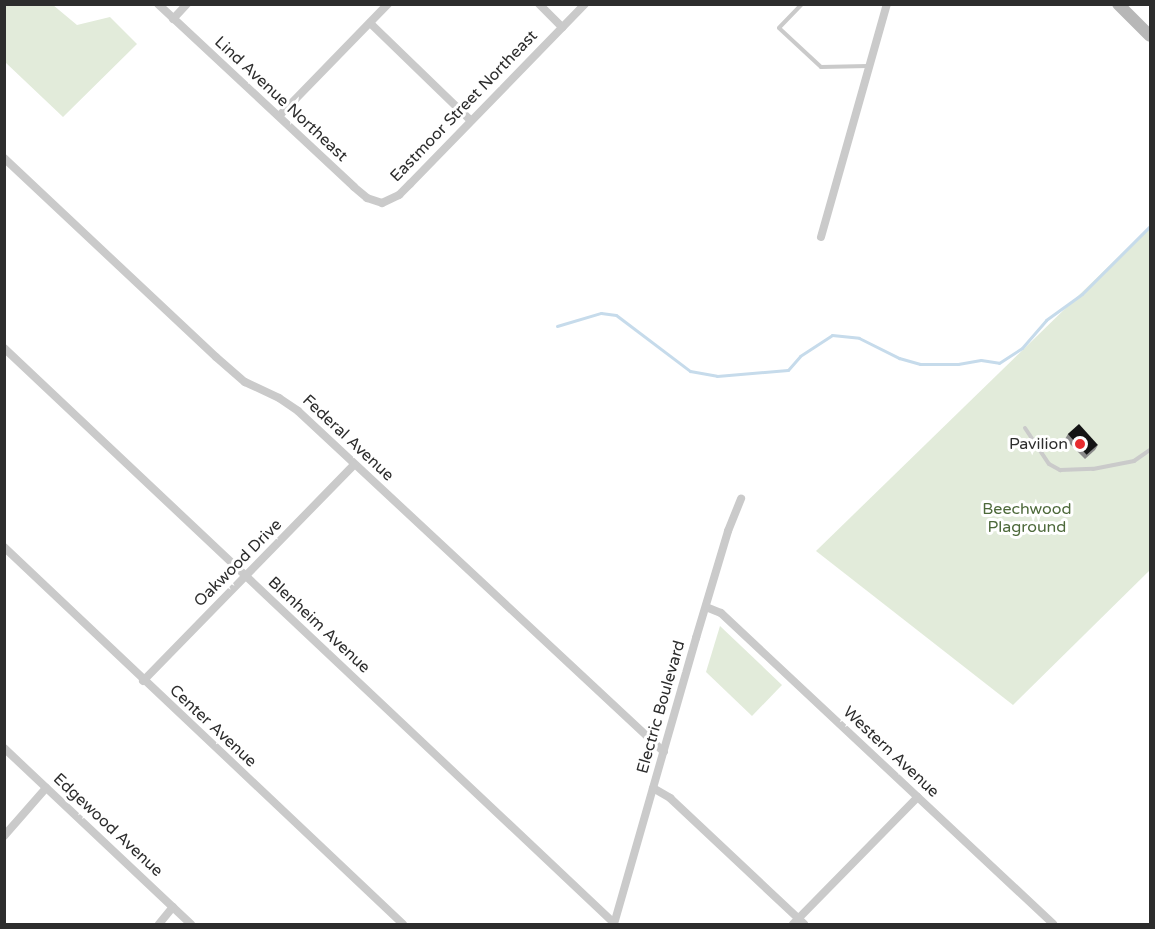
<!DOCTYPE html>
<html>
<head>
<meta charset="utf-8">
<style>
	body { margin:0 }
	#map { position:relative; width:1155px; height:929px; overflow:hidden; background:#fff; font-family:"Varela Round",sans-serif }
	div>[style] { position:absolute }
	.green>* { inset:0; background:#e2ebda }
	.stream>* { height:3px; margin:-1.5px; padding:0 1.5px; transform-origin:1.5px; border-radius:1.5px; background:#c6dbeb }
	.lane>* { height:4px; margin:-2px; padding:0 2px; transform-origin:2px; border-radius:2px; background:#cacaca }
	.street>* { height:8px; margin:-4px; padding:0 4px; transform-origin:4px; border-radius:4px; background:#cacaca }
	.secondary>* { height:12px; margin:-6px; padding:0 6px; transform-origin:6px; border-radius:6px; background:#b7b7b7 }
	.wall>* { inset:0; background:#8a8a8a }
	.building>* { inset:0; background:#141414; transform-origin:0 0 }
	.dots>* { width:16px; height:16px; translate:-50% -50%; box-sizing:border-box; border:3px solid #fff; border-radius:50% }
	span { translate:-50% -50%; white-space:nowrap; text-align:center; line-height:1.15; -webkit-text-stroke:6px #fff; paint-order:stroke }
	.street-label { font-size:16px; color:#2d2d2d }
	.poi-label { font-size:16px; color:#2d2d2d }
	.right { translate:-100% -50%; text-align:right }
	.park-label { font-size:16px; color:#4d693a }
	.frame { position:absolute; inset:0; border:6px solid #2d2d2d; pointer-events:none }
</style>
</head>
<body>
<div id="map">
	<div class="green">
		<i style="clip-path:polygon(4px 5px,53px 5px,77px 25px,110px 17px,137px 44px,63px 117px,5px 62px)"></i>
		<i style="clip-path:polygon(1150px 226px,1150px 570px,1013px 705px,816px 551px)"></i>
		<i style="clip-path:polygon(720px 626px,782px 685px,752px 716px,706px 672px)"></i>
	</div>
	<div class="stream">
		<i style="left:557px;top:326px;width:46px;rotate:-16.5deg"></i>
		<i style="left:601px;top:313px;width:15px;rotate:8deg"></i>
		<i style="left:616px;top:315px;width:93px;rotate:37.1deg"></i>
		<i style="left:690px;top:371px;width:27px;rotate:10deg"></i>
		<i style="left:717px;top:376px;width:71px;rotate:-4.8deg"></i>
		<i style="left:788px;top:370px;width:18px;rotate:-49deg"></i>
		<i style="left:800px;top:356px;width:38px;rotate:-33deg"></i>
		<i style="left:832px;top:335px;width:27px;rotate:6deg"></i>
		<i style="left:859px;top:338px;width:45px;rotate:26.6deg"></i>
		<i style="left:899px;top:358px;width:22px;rotate:16deg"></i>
		<i style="left:920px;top:364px;width:38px"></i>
		<i style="left:958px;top:364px;width:23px;rotate:-10deg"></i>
		<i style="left:981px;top:360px;width:18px;rotate:9deg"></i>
		<i style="left:999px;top:363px;width:27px;rotate:-33deg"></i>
		<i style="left:1022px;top:348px;width:37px;rotate:-49deg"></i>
		<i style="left:1046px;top:320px;width:44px;rotate:-35.8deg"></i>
		<i style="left:1082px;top:294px;width:96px;rotate:-45deg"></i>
	</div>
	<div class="lane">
		<i style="left:802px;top:4px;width:33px;rotate:134deg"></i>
		<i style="left:779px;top:28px;width:57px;rotate:42.9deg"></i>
		<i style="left:821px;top:67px;width:47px;rotate:-1.2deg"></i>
		<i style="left:1025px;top:428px;width:43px;rotate:56.3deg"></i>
		<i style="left:1049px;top:464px;width:13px;rotate:29deg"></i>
		<i style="left:1060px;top:470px;width:33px;rotate:-2deg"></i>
		<i style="left:1093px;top:469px;width:42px;rotate:-11deg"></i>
		<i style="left:1134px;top:461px;width:19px;rotate:-35deg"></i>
	</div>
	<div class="street">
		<i style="left:158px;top:4px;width:268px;rotate:43deg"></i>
		<i style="left:354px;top:187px;width:17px;rotate:40deg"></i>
		<i style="left:367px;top:198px;width:16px;rotate:18deg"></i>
		<i style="left:382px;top:203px;width:19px;rotate:-25deg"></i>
		<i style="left:399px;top:195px;width:16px;rotate:-45deg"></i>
		<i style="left:410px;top:184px;width:251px;rotate:-45.8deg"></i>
		<i style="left:539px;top:4px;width:33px;rotate:45deg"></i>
		<i style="left:173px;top:19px;width:21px;rotate:-47deg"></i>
		<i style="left:370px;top:23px;width:139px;rotate:44.1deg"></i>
		<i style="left:279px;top:116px;width:156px;rotate:-45.8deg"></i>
		<i style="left:4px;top:158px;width:291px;rotate:43.2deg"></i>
		<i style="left:216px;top:357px;width:38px;rotate:41deg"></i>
		<i style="left:245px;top:382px;width:38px;rotate:25deg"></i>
		<i style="left:279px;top:398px;width:23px;rotate:34deg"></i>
		<i style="left:298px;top:411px;width:500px;rotate:42.97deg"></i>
		<i style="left:821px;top:237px;width:242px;rotate:-74.2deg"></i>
		<i style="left:4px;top:348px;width:838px;rotate:43.31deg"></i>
		<i style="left:4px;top:547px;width:549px;rotate:43.38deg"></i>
		<i style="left:706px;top:607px;width:16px;rotate:22deg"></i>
		<i style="left:721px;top:613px;width:455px;rotate:43.1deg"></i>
		<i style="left:143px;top:681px;width:302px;rotate:-45.7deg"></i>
		<i style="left:4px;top:748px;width:257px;rotate:43.3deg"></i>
		<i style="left:653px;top:788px;width:20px;rotate:30deg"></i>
		<i style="left:670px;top:798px;width:184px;rotate:43.2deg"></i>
		<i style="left:4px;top:836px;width:64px;rotate:-48.8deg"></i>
		<i style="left:159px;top:924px;width:22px;rotate:-51deg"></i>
		<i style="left:614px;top:924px;width:298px;rotate:-74deg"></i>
		<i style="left:696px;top:638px;width:112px;rotate:-73.3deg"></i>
		<i style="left:728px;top:531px;width:35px;rotate:-68deg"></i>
		<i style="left:793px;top:924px;width:178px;rotate:-45.5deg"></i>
	</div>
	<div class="secondary">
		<i style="left:1118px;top:4px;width:45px;rotate:45deg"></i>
	</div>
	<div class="wall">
		<i style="clip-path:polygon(1068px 434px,1098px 445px,1095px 450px,1085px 459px,1065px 439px)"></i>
	</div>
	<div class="building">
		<i style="left:1079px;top:424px;width:28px;height:15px;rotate:48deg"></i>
	</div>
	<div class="dots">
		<i style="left:1080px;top:444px;background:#e72c2f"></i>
	</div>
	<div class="street-label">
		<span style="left:281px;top:99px;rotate:43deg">Lind Avenue Northeast</span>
		<span style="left:464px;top:106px;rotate:-46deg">Eastmoor Street Northeast</span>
		<span style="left:348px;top:438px;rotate:43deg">Federal Avenue</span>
		<span style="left:238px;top:563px;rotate:-45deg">Oakwood Drive</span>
		<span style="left:319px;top:625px;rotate:43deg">Blenheim Avenue</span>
		<span style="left:661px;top:707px;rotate:-74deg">Electric Boulevard</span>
		<span style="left:213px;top:726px;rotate:43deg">Center Avenue</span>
		<span style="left:891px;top:752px;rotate:43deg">Western Avenue</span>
		<span style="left:108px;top:825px;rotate:43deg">Edgewood Avenue</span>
	</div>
	<div class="poi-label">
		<span class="right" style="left:1068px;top:444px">Pavilion</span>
	</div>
	<div class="park-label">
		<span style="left:1027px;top:518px">Beechwood<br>Plaground</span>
	</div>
	<div class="frame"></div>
</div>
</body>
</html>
